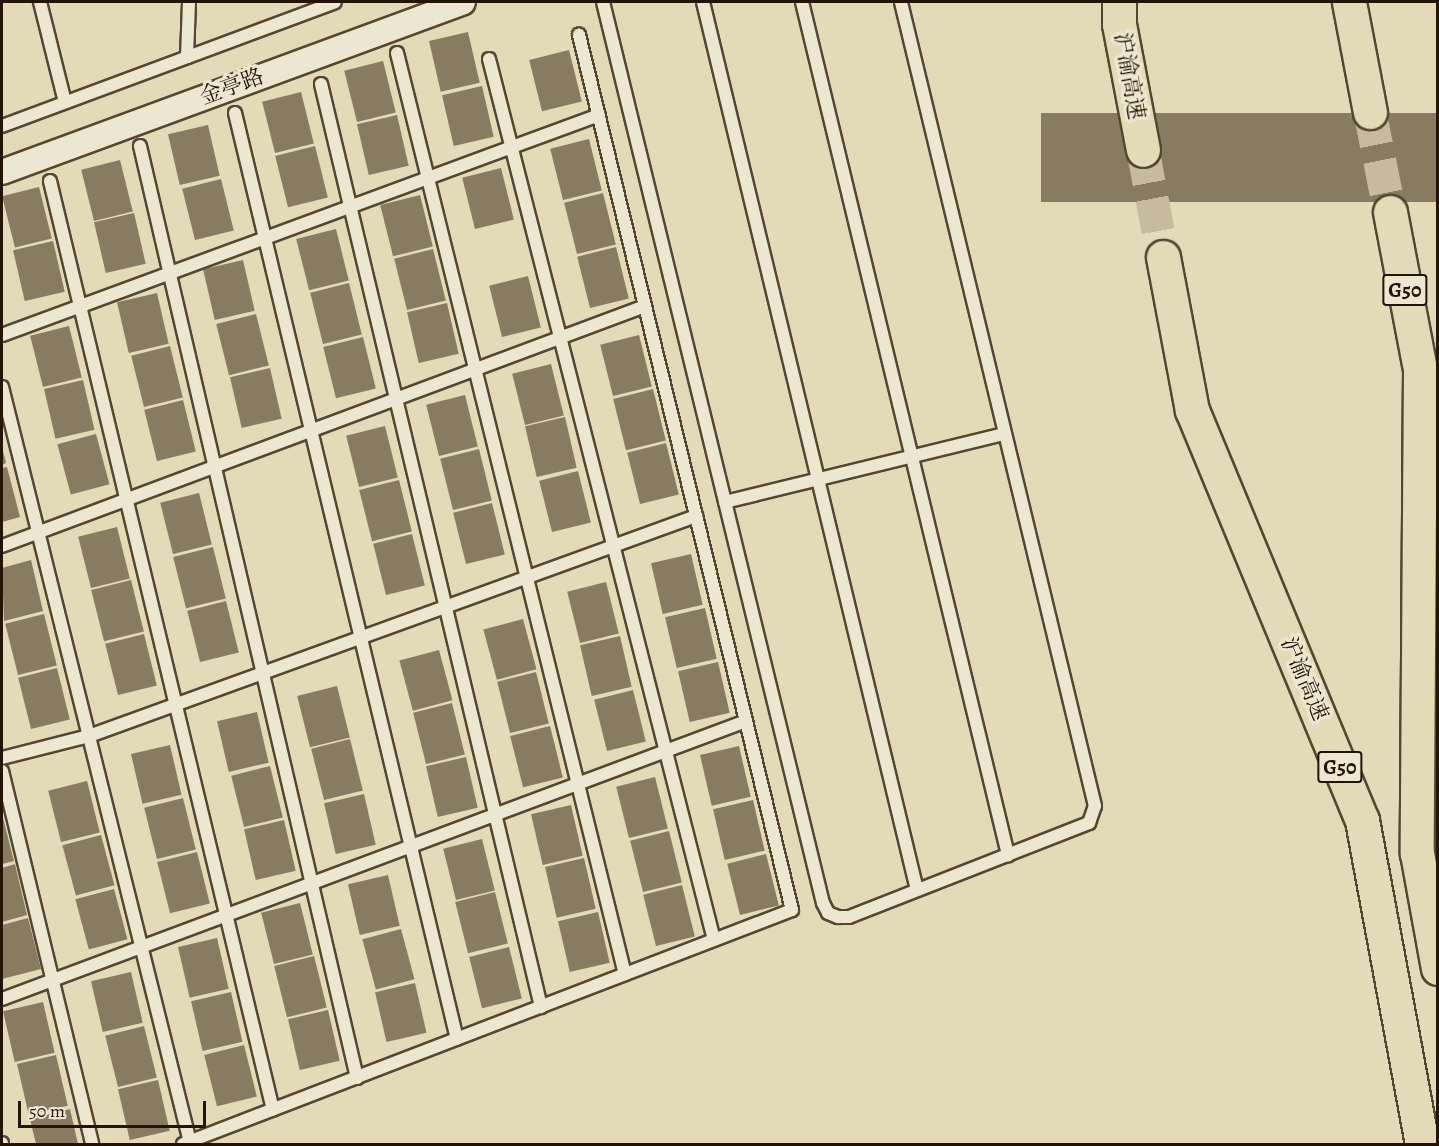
<!DOCTYPE html>
<html>
<head>
<meta charset="utf-8">
<style>
	body { margin:0 }
	#map { position:relative; width:1439px; height:1146px; overflow:hidden; background:#e3dab8; font-family:Alegreya,"Noto Serif SC",serif }
	div>[style] { position:absolute }
	.building>* { inset:0; background:#877b61; transform-origin:0 0 }
	.highway-tunnel>* { height:33px; margin-top:-16.5px; transform-origin:0; background:repeating-linear-gradient(90deg,#c6bc9d 0 33px,transparent 0 49px) }
	.roads { filter:drop-shadow(2px 0 #544630) drop-shadow(-2px 0 #544630) drop-shadow(0 2px #544630) drop-shadow(0 -2px #544630) }
	.lane>* { height:12px; margin:-6px; padding:0 6px; transform-origin:6px; border-radius:6px; background:#ede7d1 }
	.street>* { height:24px; margin:-12px; padding:0 12px; transform-origin:12px; border-radius:12px; background:#ede7d1 }
	.highway>* { height:33px; margin:-16.5px; padding:0 16.5px; transform-origin:16.5px; border-radius:16.5px; background:#e3dab8 }
	span { translate:-50% -50%; white-space:nowrap; text-align:center; line-height:1.15; -webkit-text-stroke:6px #ede7d1; paint-order:stroke }
	.shield-label span { padding:2px 4px; background:#ede7d1; border:2px solid; border-radius:4px; -webkit-text-stroke-width:0 }
	.shield-label { font-size:21px; color:#241403; font-weight:700 }
	.street-label { font-size:22px; color:#241403 }
	.frame { position:absolute; inset:0; border:3px solid #241403; pointer-events:none }
	.scale { position:absolute; left:18px; top:1101px; width:188px; height:27px; box-sizing:border-box; border:3px solid #241403; border-top:0; padding-left:8px; font-size:18px; line-height:21px; white-space:nowrap; color:#241403; -webkit-text-stroke:4px #ede7d1; paint-order:stroke }
</style>
</head>
<body>
<div id="map">
	<div class="building">
		<i style="left:468px;top:32px;width:52px;height:40px;rotate:77deg"></i>
		<i style="left:569px;top:50px;width:53px;height:41px;rotate:76deg"></i>
		<i style="left:383px;top:61px;width:53px;height:40px;rotate:76deg"></i>
		<i style="left:482px;top:86px;width:52px;height:41px;rotate:77deg"></i>
		<i style="left:301px;top:92px;width:53px;height:40px;rotate:76deg"></i>
		<i style="left:1438px;top:113px;width:89px;height:397px;rotate:90deg"></i>
		<i style="left:397px;top:115px;width:52px;height:41px;rotate:77deg"></i>
		<i style="left:208px;top:125px;width:52px;height:41px;rotate:77deg"></i>
		<i style="left:589px;top:139px;width:53px;height:40px;rotate:76deg"></i>
		<i style="left:315px;top:146px;width:53px;height:41px;rotate:76deg"></i>
		<i style="left:120px;top:160px;width:53px;height:40px;rotate:76deg"></i>
		<i style="left:501px;top:168px;width:53px;height:40px;rotate:76deg"></i>
		<i style="left:221px;top:179px;width:53px;height:40px;rotate:76deg"></i>
		<i style="left:39px;top:187px;width:53px;height:38px;rotate:76deg"></i>
		<i style="left:603px;top:193px;width:53px;height:40px;rotate:76deg"></i>
		<i style="left:420px;top:195px;width:53px;height:41px;rotate:76deg"></i>
		<i style="left:134px;top:213px;width:52px;height:41px;rotate:77deg"></i>
		<i style="left:336px;top:229px;width:53px;height:41px;rotate:76deg"></i>
		<i style="left:53px;top:241px;width:52px;height:41px;rotate:77deg"></i>
		<i style="left:616px;top:247px;width:53px;height:40px;rotate:76deg"></i>
		<i style="left:433px;top:249px;width:53px;height:40px;rotate:76deg"></i>
		<i style="left:243px;top:260px;width:52px;height:41px;rotate:77deg"></i>
		<i style="left:528px;top:276px;width:53px;height:40px;rotate:76deg"></i>
		<i style="left:349px;top:283px;width:53px;height:40px;rotate:76deg"></i>
		<i style="left:157px;top:293px;width:52px;height:41px;rotate:77deg"></i>
		<i style="left:447px;top:303px;width:52px;height:41px;rotate:77deg"></i>
		<i style="left:256px;top:314px;width:53px;height:41px;rotate:76deg"></i>
		<i style="left:69px;top:326px;width:53px;height:40px;rotate:76deg"></i>
		<i style="left:639px;top:335px;width:53px;height:40px;rotate:76deg"></i>
		<i style="left:363px;top:337px;width:53px;height:41px;rotate:76deg"></i>
		<i style="left:170px;top:346px;width:53px;height:40px;rotate:76deg"></i>
		<i style="left:551px;top:364px;width:53px;height:40px;rotate:76deg"></i>
		<i style="left:270px;top:368px;width:52px;height:41px;rotate:77deg"></i>
		<i style="left:83px;top:380px;width:51px;height:40px;rotate:77deg"></i>
		<i style="left:653px;top:389px;width:53px;height:41px;rotate:76deg"></i>
		<i style="left:465px;top:395px;width:53px;height:40px;rotate:76deg"></i>
		<i style="left:183px;top:400px;width:53px;height:40px;rotate:76deg"></i>
		<i style="left:565px;top:417px;width:52px;height:41px;rotate:77deg"></i>
		<i style="left:385px;top:426px;width:53px;height:40px;rotate:76deg"></i>
		<i style="left:96px;top:434px;width:52px;height:40px;rotate:75deg"></i>
		<i style="left:666px;top:443px;width:53px;height:40px;rotate:76deg"></i>
		<i style="clip-path:polygon(2px 447px,6px 463px,2px 465px)"></i>
		<i style="left:479px;top:449px;width:53px;height:40px;rotate:76deg"></i>
		<i style="clip-path:polygon(7px 467px,20px 517px,2px 522px,2px 468px)"></i>
		<i style="left:578px;top:471px;width:53px;height:40px;rotate:76deg"></i>
		<i style="left:399px;top:480px;width:53px;height:41px;rotate:76deg"></i>
		<i style="left:199px;top:493px;width:53px;height:40px;rotate:76deg"></i>
		<i style="left:492px;top:503px;width:53px;height:40px;rotate:76deg"></i>
		<i style="left:117px;top:527px;width:53px;height:40px;rotate:76deg"></i>
		<i style="left:412px;top:534px;width:53px;height:40px;rotate:76deg"></i>
		<i style="left:213px;top:547px;width:53px;height:41px;rotate:76deg"></i>
		<i style="left:691px;top:554px;width:52px;height:41px;rotate:77deg"></i>
		<i style="clip-path:polygon(31px 560px,43px 611px,4px 621px,2px 568px)"></i>
		<i style="left:131px;top:580px;width:53px;height:41px;rotate:76deg"></i>
		<i style="left:606px;top:582px;width:53px;height:40px;rotate:76deg"></i>
		<i style="left:226px;top:601px;width:53px;height:40px;rotate:76deg"></i>
		<i style="left:705px;top:608px;width:52px;height:41px;rotate:77deg"></i>
		<i style="left:44px;top:614px;width:53px;height:40px;rotate:76deg"></i>
		<i style="left:523px;top:619px;width:52px;height:41px;rotate:75deg"></i>
		<i style="left:144px;top:634px;width:53px;height:40px;rotate:76deg"></i>
		<i style="left:620px;top:636px;width:52px;height:41px;rotate:77deg"></i>
		<i style="left:439px;top:650px;width:52px;height:41px;rotate:75deg"></i>
		<i style="left:718px;top:662px;width:52px;height:41px;rotate:77deg"></i>
		<i style="left:57px;top:668px;width:53px;height:40px;rotate:76deg"></i>
		<i style="left:536px;top:672px;width:53px;height:40px;rotate:76deg"></i>
		<i style="left:337px;top:686px;width:53px;height:41px;rotate:76deg"></i>
		<i style="left:633px;top:690px;width:53px;height:40px;rotate:76deg"></i>
		<i style="left:452px;top:703px;width:53px;height:40px;rotate:76deg"></i>
		<i style="left:257px;top:712px;width:52px;height:41px;rotate:77deg"></i>
		<i style="left:550px;top:726px;width:53px;height:41px;rotate:76deg"></i>
		<i style="left:350px;top:739px;width:53px;height:40px;rotate:76deg"></i>
		<i style="left:170px;top:745px;width:51px;height:40px;rotate:77deg"></i>
		<i style="left:739px;top:746px;width:52px;height:40px;rotate:77deg"></i>
		<i style="left:466px;top:757px;width:52px;height:41px;rotate:77deg"></i>
		<i style="left:270px;top:766px;width:53px;height:40px;rotate:76deg"></i>
		<i style="left:655px;top:777px;width:53px;height:40px;rotate:76deg"></i>
		<i style="left:87px;top:781px;width:53px;height:40px;rotate:76deg"></i>
		<i style="left:364px;top:794px;width:52px;height:41px;rotate:77deg"></i>
		<i style="left:183px;top:798px;width:53px;height:40px;rotate:76deg"></i>
		<i style="left:753px;top:800px;width:52px;height:41px;rotate:77deg"></i>
		<i style="left:571px;top:805px;width:52px;height:41px;rotate:77deg"></i>
		<i style="clip-path:polygon(2px 814px,14px 861px,2px 864px)"></i>
		<i style="left:284px;top:820px;width:52px;height:41px;rotate:77deg"></i>
		<i style="left:669px;top:831px;width:53px;height:40px;rotate:76deg"></i>
		<i style="left:101px;top:835px;width:52px;height:40px;rotate:75deg"></i>
		<i style="left:482px;top:839px;width:53px;height:40px;rotate:76deg"></i>
		<i style="left:197px;top:852px;width:53px;height:41px;rotate:76deg"></i>
		<i style="left:766px;top:854px;width:53px;height:40px;rotate:76deg"></i>
		<i style="left:584px;top:858px;width:52px;height:40px;rotate:77deg"></i>
		<i style="clip-path:polygon(15px 864px,27px 915px,2px 922px,2px 868px)"></i>
		<i style="left:388px;top:875px;width:52px;height:41px;rotate:77deg"></i>
		<i style="left:682px;top:885px;width:53px;height:40px;rotate:76deg"></i>
		<i style="left:114px;top:889px;width:52px;height:40px;rotate:75deg"></i>
		<i style="left:495px;top:892px;width:53px;height:41px;rotate:76deg"></i>
		<i style="left:300px;top:903px;width:53px;height:40px;rotate:76deg"></i>
		<i style="left:598px;top:912px;width:52px;height:41px;rotate:77deg"></i>
		<i style="clip-path:polygon(28px 918px,41px 969px,2px 979px,2px 925px)"></i>
		<i style="left:401px;top:929px;width:52px;height:40px;rotate:75deg"></i>
		<i style="left:217px;top:938px;width:52px;height:40px;rotate:77deg"></i>
		<i style="left:509px;top:947px;width:53px;height:41px;rotate:76deg"></i>
		<i style="left:314px;top:956px;width:53px;height:41px;rotate:76deg"></i>
		<i style="left:131px;top:972px;width:52px;height:41px;rotate:77deg"></i>
		<i style="left:415px;top:983px;width:51px;height:41px;rotate:77deg"></i>
		<i style="left:231px;top:992px;width:51px;height:41px;rotate:77deg"></i>
		<i style="left:43px;top:1002px;width:52px;height:41px;rotate:77deg"></i>
		<i style="left:328px;top:1010px;width:52px;height:41px;rotate:77deg"></i>
		<i style="left:144px;top:1026px;width:53px;height:40px;rotate:76deg"></i>
		<i style="left:244px;top:1045px;width:53px;height:41px;rotate:76deg"></i>
		<i style="left:56px;top:1055px;width:52px;height:40px;rotate:77deg"></i>
		<i style="left:158px;top:1080px;width:52px;height:41px;rotate:77deg"></i>
		<i style="clip-path:polygon(70px 1109px,78px 1144px,36px 1144px,30px 1119px)"></i>
	</div>
	<div class="highway-tunnel">
		<i style="left:1370px;top:112px;width:102px;rotate:78.7deg"></i>
		<i style="left:1143px;top:150px;width:109px;rotate:79.4deg"></i>
	</div>
	<div class="roads">
		<div class="lane">
			<i style="left:40px;top:2px;width:103px;rotate:76deg"></i>
			<i style="left:603px;top:2px;width:927px;rotate:76.28deg"></i>
			<i style="left:823px;top:903px;width:11px;rotate:63deg"></i>
			<i style="left:828px;top:913px;width:11px;rotate:22deg"></i>
			<i style="left:838px;top:917px;width:11px"></i>
			<i style="left:849px;top:917px;width:258px;rotate:-21.4deg"></i>
			<i style="left:1089px;top:823px;width:18px;rotate:-71deg"></i>
			<i style="left:1095px;top:806px;width:827px;rotate:-103.57deg"></i>
			<i style="left:703px;top:2px;width:913px;rotate:76.45deg"></i>
			<i style="left:802px;top:2px;width:878px;rotate:76.42deg"></i>
			<i style="left:397px;top:53px;width:949px;rotate:76.1deg"></i>
			<i style="left:187px;top:57px;width:55px;rotate:-87.9deg"></i>
			<i style="left:489px;top:59px;width:909px;rotate:75.67deg"></i>
			<i style="left:321px;top:84px;width:949px;rotate:76.59deg"></i>
			<i style="left:235px;top:113px;width:952px;rotate:76.52deg"></i>
			<i style="left:2px;top:126px;width:355px;rotate:-20.4deg"></i>
			<i style="left:140px;top:146px;width:957px;rotate:76.89deg"></i>
			<i style="left:50px;top:181px;width:955px;rotate:76.5deg"></i>
			<i style="left:2px;top:335px;width:636px;rotate:-20.23deg"></i>
			<i style="left:2px;top:387px;width:778px;rotate:76.02deg"></i>
			<i style="left:725px;top:502px;width:288px;rotate:-13.7deg"></i>
			<i style="left:2px;top:546px;width:686px;rotate:-20.47deg"></i>
			<i style="left:2px;top:758px;width:90px;rotate:-14.2deg"></i>
			<i style="left:89px;top:736px;width:646px;rotate:-19.92deg"></i>
			<i style="left:2px;top:771px;width:384px;rotate:76.4deg"></i>
			<i style="left:2px;top:999px;width:794px;rotate:-20.49deg"></i>
			<i style="left:2px;top:1143px;width:1px;rotate:90deg"></i>
			<i style="left:183px;top:1144px;width:652px;rotate:-21.02deg"></i>
			<i style="left:792px;top:910px;width:901px;rotate:-103.68deg"></i>
		</div>
		<div class="street">
			<i style="left:2px;top:172px;width:491px;rotate:-20.2deg"></i>
		</div>
		<div class="highway">
			<i style="left:1119px;top:2px;width:22px;rotate:90deg"></i>
			<i style="left:1119px;top:24px;width:128px;rotate:79.2deg"></i>
			<i style="left:1349px;top:2px;width:112px;rotate:79.2deg"></i>
			<i style="left:1390px;top:212px;width:160px;rotate:79.2deg"></i>
			<i style="left:1420px;top:369px;width:484px;rotate:90.4deg"></i>
			<i style="left:1417px;top:853px;width:117px;rotate:79.7deg"></i>
			<i style="left:1163px;top:257px;width:156px;rotate:79.3deg"></i>
			<i style="left:1192px;top:410px;width:444px;rotate:67.5deg"></i>
			<i style="left:1362px;top:820px;width:330px;rotate:79.5deg"></i>
		</div>
	</div>
	<div class="shield-label">
		<span style="left:1405px;top:290px">G50</span>
		<span style="left:1340px;top:767px">G50</span>
	</div>
	<div class="street-label">
		<span style="left:1129px;top:76px;rotate:80deg">沪渝高速</span>
		<span style="left:232px;top:87px;rotate:-20deg">金亭路</span>
		<span style="left:1304px;top:679px;rotate:67deg">沪渝高速</span>
	</div>
	<div class="frame"></div>
	<div class="scale">50 m</div>
</div>
</body>
</html>
